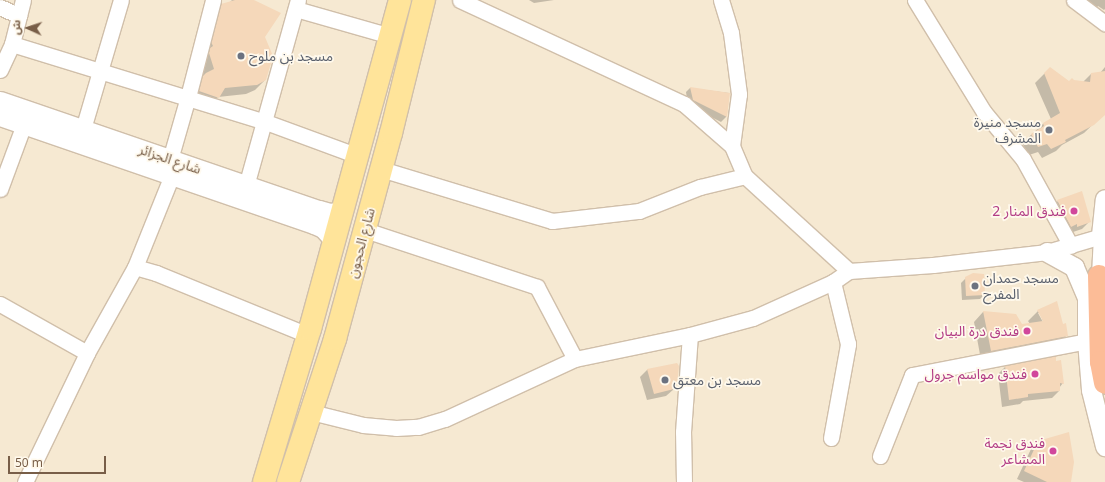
<!DOCTYPE html>
<html>
<head>
<meta charset="utf-8">
<style>
	body { margin:0 }
	#map { position:relative; width:1105px; height:482px; overflow:hidden; background:#fef6e4; font-family:"Noto Sans","Noto Sans Arabic",sans-serif }
	div>[style] { position:absolute }
	.residential>* { inset:0; background:#f6e9d2; transform-origin:0 0 }
	.shadow>* { inset:0; background:#0003 }
	.building>* { inset:0; background:#f5d8ba }
	.roads { filter:drop-shadow(1px 0 #d0bfaa) drop-shadow(-1px 0 #d0bfaa) drop-shadow(0 1px #d0bfaa) drop-shadow(0 -1px #d0bfaa) }
	.minor>* { height:15px; margin:-7.5px; padding:0 7.5px; transform-origin:7.5px; border-radius:7.5px; background:#fff }
	.tertiary>* { height:19px; margin:-9.5px; padding:0 9.5px; transform-origin:9.5px; border-radius:9.5px; background:#fff }
	.primary>* { height:22px; margin:-11px; padding:0 11px; transform-origin:11px; border-radius:11px; background:#ffe49a }
	.motorway>* { height:22px; margin:-11px; padding:0 11px; transform-origin:11px; border-radius:11px; background:#fcbc97 }
	.dots>* { width:11px; height:11px; translate:-50% -50%; box-sizing:border-box; border:2px solid #fff9ec; border-radius:50% }
	span { translate:-50% -50%; white-space:nowrap; text-align:center; line-height:1.15; -webkit-text-stroke:3.5px #fff9ec; paint-order:stroke }
	.worship-label { font-size:14px; color:#5b616d }
	.left { translate:0 -50%; text-align:left }
	.right { translate:-100% -50%; text-align:right }
	.street-label { font-size:14px; color:#785e48 }
	.hotel-label { font-size:14px; color:#b23c85 }
	.north { position:absolute; left:8px; top:8px; width:40px; height:40px; -webkit-text-stroke:3px #fff9ec; paint-order:stroke; rotate:273deg; font-size:11px; font-weight:700; line-height:16px; text-align:center; color:#785e48 }
	.north::after { content:''; display:block; margin:auto; width:14px; height:18px; background:#785e48; clip-path:polygon(50% 0,100% 100%,50% 72%,0 100%) }
	.scale { position:absolute; left:8px; top:456px; width:98px; height:18px; box-sizing:border-box; border:2px solid #785e48; border-top:0; padding-left:5px; font-size:12px; line-height:14px; white-space:nowrap; color:#785e48; -webkit-text-stroke:3px #fff9ec; paint-order:stroke }
</style>
</head>
<body>
<div id="map">
	<div class="residential">
		<i style="left:0;top:0;width:1105px;height:482px"></i>
	</div>
	<div class="shadow">
		<i style="clip-path:polygon(232px 0,251px 0,264px 37px,265px 80px,255px 90px,246px 94px,218px 97px,208px 107px,190px 101px,196px 83px,203px 76px,199px 63px,212px 15px,222px 5px,229px 3px)"></i>
		<i style="clip-path:polygon(529px 0,554px 0,534px 3px)"></i>
		<i style="clip-path:polygon(1085px 0,1105px 0,1105px 9px,1104px 10px,1098px 6px,1096px 9px)"></i>
		<i style="clip-path:polygon(1105px 67px,1105px 113px,1084px 133px,1062px 145px,1056px 151px,1042px 158px,1038px 152px,1029px 155px,1022px 143px,1043px 124px,1051px 119px,1035px 83px,1050px 68px,1069px 82px,1083px 82px,1091px 74px,1100px 73px)"></i>
		<i style="clip-path:polygon(690px 88px,729px 93px,726px 117px,721px 122px,688px 105px,686px 92px)"></i>
		<i style="clip-path:polygon(1058px 201px,1090px 221px,1082px 229px,1070px 233px,1050px 208px)"></i>
		<i style="clip-path:polygon(966px 278px,984px 295px,980px 299px,962px 300px,961px 283px)"></i>
		<i style="clip-path:polygon(evenodd,1038px 311px,1062px 325px,1067px 335px,1057px 345px,981px 360px,974px 322px,983px 312px,1015px 315px,1021px 325px,1030px 324px,1028px 321px,1038px 311px,1038px 313px,1040px 313px,1045px 326px,1038px 313px)"></i>
		<i style="clip-path:polygon(1055px 363px,1063px 383px,1059px 388px,1059px 391px,1052px 398px,1023px 401px,1020px 404px,1002px 407px,998px 374px,1005px 367px)"></i>
		<i style="clip-path:polygon(648px 369px,674px 389px,666px 396px,647px 400px,640px 377px)"></i>
		<i style="clip-path:polygon(1039px 442px,1068px 482px,1024px 482px,1017px 479px,1031px 449px)"></i>
	</div>
	<div class="building">
		<i style="clip-path:polygon(235px 0,254px 0,281px 13px,265px 37px,273px 56px,266px 80px,257px 85px,225px 88px,219px 98px,199px 91px,202px 77px,206px 73px,214px 69px,209px 53px,210px 48px,213px 46px,211px 42px,221px 4px)"></i>
		<i style="clip-path:polygon(1050px 67px,1069px 81px,1072px 78px,1074px 80px,1090px 82px,1091px 73px,1105px 71px,1105px 115px,1094px 125px,1065px 140px,1066px 142px,1051px 149px,1047px 144px,1038px 147px,1031px 134px,1044px 126px,1043px 123px,1060px 113px,1044px 73px)"></i>
		<i style="clip-path:polygon(690px 87px,730px 93px,727px 117px,693px 100px)"></i>
		<i style="clip-path:polygon(1082px 191px,1091px 222px,1077px 227px,1077px 224px,1071px 227px,1057px 200px)"></i>
		<i style="clip-path:polygon(973px 273px,984px 274px,985px 295px,966px 296px,965px 277px)"></i>
		<i style="clip-path:polygon(1057px 301px,1063px 324px,1066px 323px,1068px 336px,991px 351px,983px 311px,1016px 314px,1022px 324px,1043px 321px,1037px 310px)"></i>
		<i style="clip-path:polygon(1056px 356px,1056px 361px,1061px 360px,1064px 384px,1060px 383px,1060px 391px,1028px 394px,1028px 397px,1009px 400px,1005px 366px)"></i>
		<i style="clip-path:polygon(677px 363px,679px 366px,677px 385px,674px 389px,654px 394px,647px 369px)"></i>
		<i style="clip-path:polygon(1069px 432px,1074px 462px,1071px 482px,1047px 482px,1024px 471px,1038px 441px)"></i>
	</div>
	<div class="roads">
		<div class="minor">
			<i style="left:460px;top:0;width:247px;rotate:24.9deg"></i>
			<i style="left:684px;top:104px;width:64px;rotate:41.2deg"></i>
			<i style="left:732px;top:146px;width:33px;rotate:67deg"></i>
			<i style="left:721px;top:0;width:34px;rotate:73deg"></i>
			<i style="left:731px;top:33px;width:62px;rotate:82.5deg"></i>
			<i style="left:739px;top:94px;width:52px;rotate:97.7deg"></i>
			<i style="left:915px;top:0;width:132px;rotate:58.4deg"></i>
			<i style="left:984px;top:112px;width:61px;rotate:50.3deg"></i>
			<i style="left:1023px;top:159px;width:99px;rotate:61.1deg"></i>
			<i style="left:1074px;top:0;width:39px;rotate:37deg"></i>
			<i style="left:0;top:7px;width:21px;rotate:25deg"></i>
			<i style="left:296px;top:9px;width:99px;rotate:15.9deg"></i>
			<i style="left:12px;top:44px;width:263px;rotate:17.1deg"></i>
			<i style="left:263px;top:121px;width:101px;rotate:20.2deg"></i>
			<i style="left:0;top:70px;width:29px;rotate:-65deg"></i>
			<i style="left:12px;top:44px;width:45px;rotate:-76deg"></i>
			<i style="left:83px;top:129px;width:134px;rotate:-73.6deg"></i>
			<i style="left:381px;top:169px;width:179px;rotate:16.9deg"></i>
			<i style="left:552px;top:221px;width:88px;rotate:-6.6deg"></i>
			<i style="left:639px;top:211px;width:66px;rotate:-21.5deg"></i>
			<i style="left:700px;top:187px;width:46px;rotate:-13.7deg"></i>
			<i style="left:745px;top:176px;width:141px;rotate:42.4deg"></i>
			<i style="left:167px;top:170px;width:76px;rotate:-74deg"></i>
			<i style="left:188px;top:97px;width:100px;rotate:-75.5deg"></i>
			<i style="left:246px;top:186px;width:193px;rotate:-74.4deg"></i>
			<i style="left:0;top:189px;width:69px;rotate:-69.7deg"></i>
			<i style="left:365px;top:230px;width:181px;rotate:18.3deg"></i>
			<i style="left:537px;top:287px;width:81px;rotate:62.2deg"></i>
			<i style="left:135px;top:267px;width:22px;rotate:16deg"></i>
			<i style="left:156px;top:273px;width:164px;rotate:22.2deg"></i>
			<i style="left:1099px;top:276px;width:41px;rotate:-87.2deg"></i>
			<i style="left:0;top:304px;width:100px;rotate:29.4deg"></i>
			<i style="left:311px;top:412px;width:54px;rotate:14deg"></i>
			<i style="left:363px;top:425px;width:33px;rotate:5deg"></i>
			<i style="left:396px;top:428px;width:22px;rotate:-3deg"></i>
			<i style="left:418px;top:427px;width:28px;rotate:-17deg"></i>
			<i style="left:445px;top:419px;width:143px;rotate:-24.8deg"></i>
			<i style="left:575px;top:359px;width:117px;rotate:-11.8deg"></i>
			<i style="left:690px;top:335px;width:65px;rotate:-15.1deg"></i>
			<i style="left:753px;top:318px;width:88px;rotate:-24.2deg"></i>
			<i style="left:833px;top:282px;width:19px;rotate:-35deg"></i>
			<i style="left:849px;top:271px;width:84px;rotate:-4.1deg"></i>
			<i style="left:933px;top:265px;width:115px;rotate:-6.5deg"></i>
			<i style="left:1047px;top:252px;width:60px;rotate:-16.3deg"></i>
			<i style="left:831px;top:438px;width:96px;rotate:-79.7deg"></i>
			<i style="left:848px;top:344px;width:64px;rotate:-103.6deg"></i>
			<i style="left:880px;top:456px;width:87px;rotate:-68.4deg"></i>
			<i style="left:912px;top:375px;width:178px;rotate:-11deg"></i>
			<i style="left:25px;top:482px;width:143px;rotate:-64.3deg"></i>
			<i style="left:87px;top:353px;width:98px;rotate:-60.8deg"></i>
			<i style="left:135px;top:267px;width:99px;rotate:-68.1deg"></i>
			<i style="left:684px;top:482px;width:50px;rotate:-91.1deg"></i>
			<i style="left:683px;top:432px;width:97px;rotate:-85.9deg"></i>
		</div>
		<div class="tertiary">
			<i style="left:0;top:101px;width:337px;rotate:18.9deg"></i>
			<i style="left:319px;top:210px;width:11px;rotate:15deg"></i>
			<i style="left:330px;top:213px;width:11px;rotate:-10deg"></i>
			<i style="left:0;top:116px;width:332px;rotate:19deg"></i>
			<i style="left:314px;top:224px;width:10px;rotate:24deg"></i>
			<i style="left:323px;top:228px;width:15px;rotate:48deg"></i>
			<i style="left:1101px;top:235px;width:36px;rotate:-84deg"></i>
			<i style="left:1047px;top:252px;width:31px;rotate:29deg"></i>
			<i style="left:1074px;top:267px;width:34px;rotate:67deg"></i>
			<i style="left:1087px;top:298px;width:43px;rotate:90deg"></i>
			<i style="left:1087px;top:341px;width:49px;rotate:85.3deg"></i>
			<i style="left:1091px;top:390px;width:58px;rotate:76deg"></i>
		</div>
		<div class="primary">
			<i style="left:264px;top:482px;width:160px;rotate:-73.3deg"></i>
			<i style="left:310px;top:329px;width:341px;rotate:-74.7deg"></i>
			<i style="left:288px;top:482px;width:151px;rotate:-71.8deg"></i>
			<i style="left:335px;top:339px;width:213px;rotate:-74.8deg"></i>
			<i style="left:391px;top:133px;width:137px;rotate:-76.1deg"></i>
		</div>
		<div class="motorway">
			<i style="left:1099px;top:276px;width:86px;rotate:88.7deg"></i>
			<i style="left:1101px;top:362px;width:21px;rotate:79deg"></i>
		</div>
	</div>
	<div class="dots">
		<i style="left:241px;top:56px;background:#6b7280"></i>
		<i style="left:1049px;top:130px;background:#6b7280"></i>
		<i style="left:1074px;top:211px;background:#d1479c"></i>
		<i style="left:975px;top:286px;background:#6b7280"></i>
		<i style="left:1027px;top:331px;background:#d1479c"></i>
		<i style="left:1035px;top:374px;background:#d1479c"></i>
		<i style="left:665px;top:380px;background:#6b7280"></i>
		<i style="left:1053px;top:451px;background:#d1479c"></i>
	</div>
	<div class="worship-label">
		<span class="left" style="left:249px;top:56px">مسجد بن ملوح</span>
		<span class="right" style="left:1041px;top:130px">مسجد منيرة<br>المشرف</span>
		<span class="left" style="left:983px;top:286px">مسجد حمدان<br>المفرح</span>
		<span class="left" style="left:673px;top:380px">مسجد بن معتق</span>
	</div>
	<div class="street-label">
		<span style="left:170px;top:159px;rotate:19deg">شارع الجزائر</span>
		<span style="left:361px;top:243px;rotate:-75deg">شارع الحجون</span>
	</div>
	<div class="hotel-label">
		<span class="right" style="left:1066px;top:211px">فندق المنار 2</span>
		<span class="right" style="left:1019px;top:331px">فندق درة البيان</span>
		<span class="right" style="left:1027px;top:374px">فندق مواسم جرول</span>
		<span class="right" style="left:1045px;top:451px">فندق نجمة<br>المشاعر</span>
	</div>
	<div class="north">ش</div>
	<div class="scale">50 m</div>
</div>
</body>
</html>
